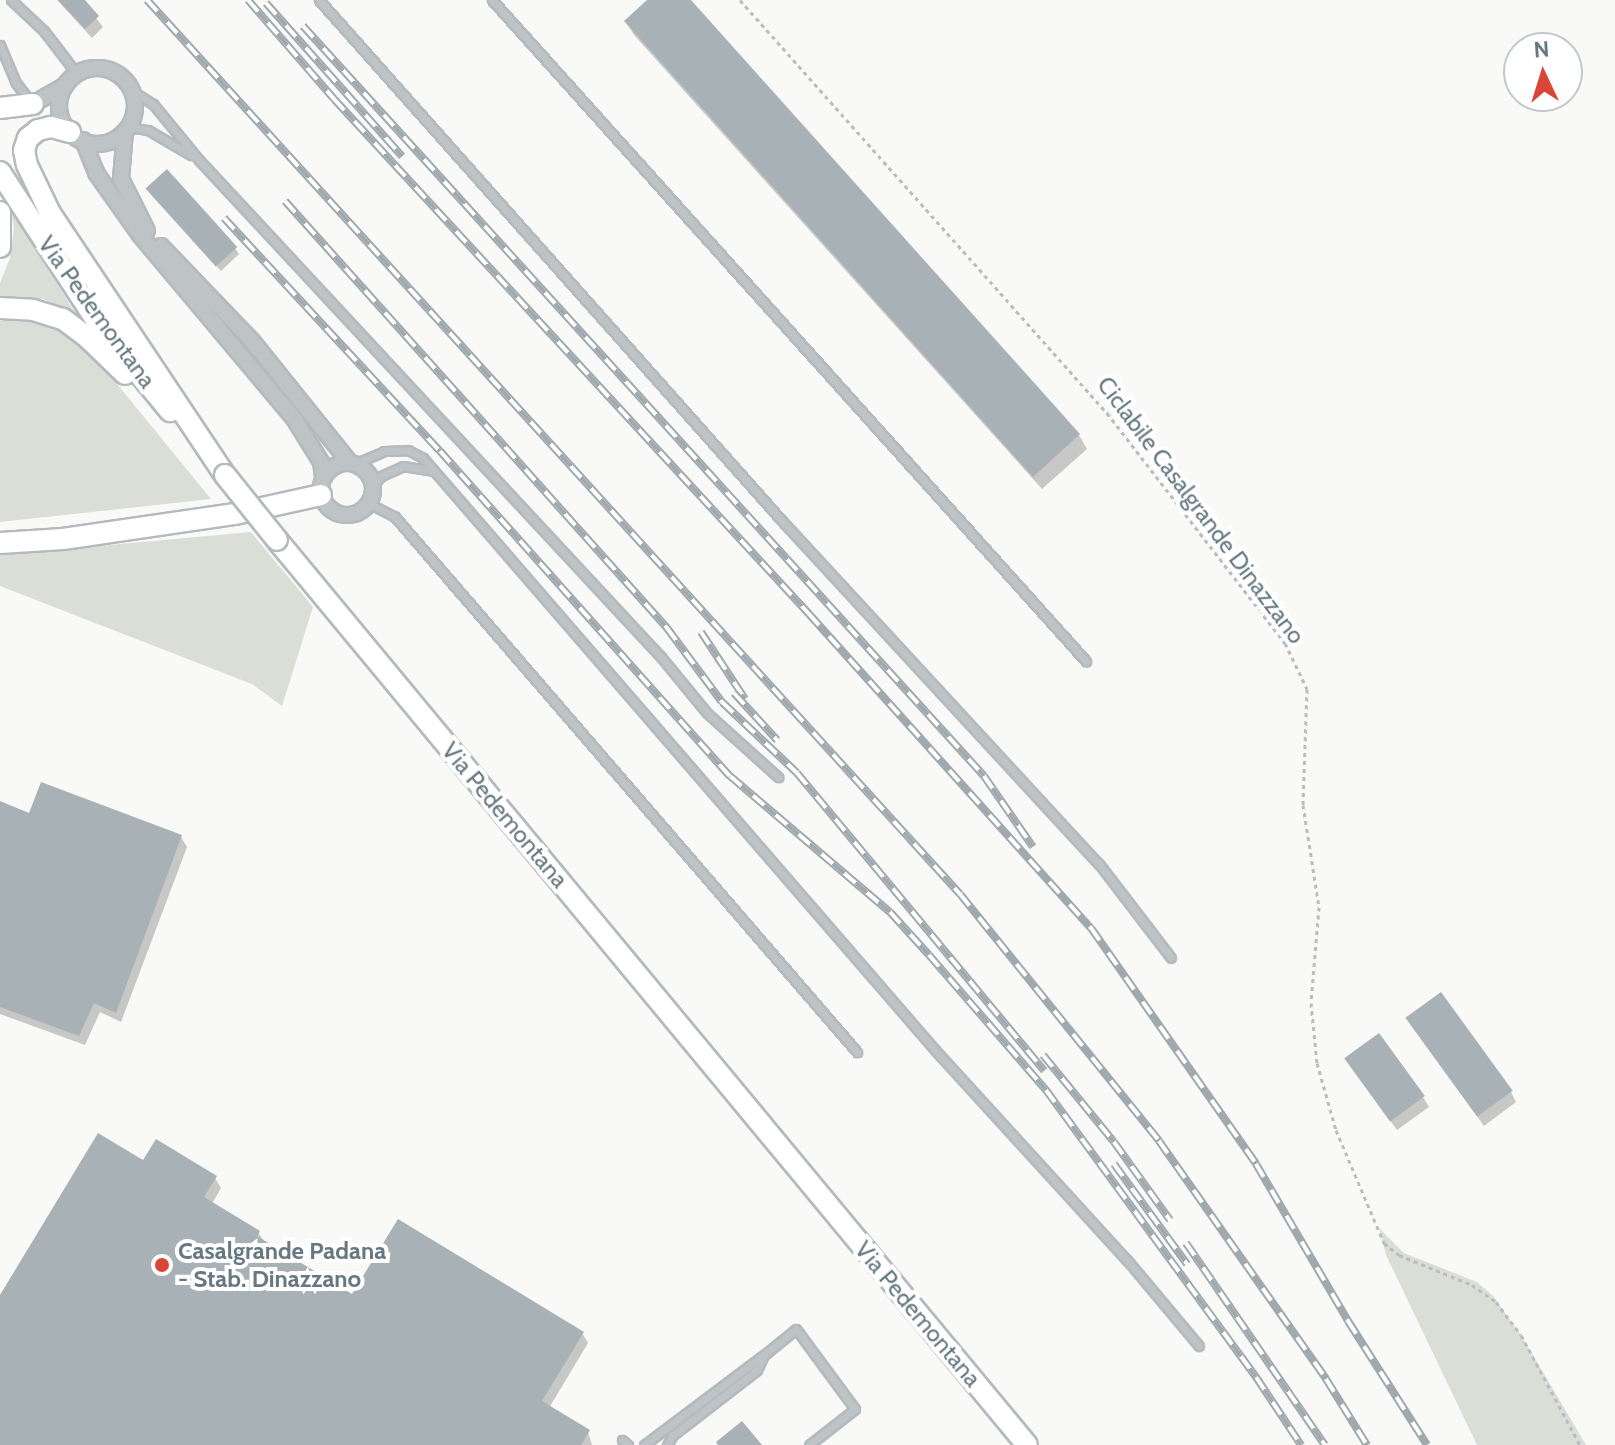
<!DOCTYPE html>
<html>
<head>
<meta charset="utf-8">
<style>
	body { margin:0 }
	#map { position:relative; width:1615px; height:1445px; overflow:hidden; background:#f9f9f7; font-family:Cabin,sans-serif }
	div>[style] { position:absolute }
	.green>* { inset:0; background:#daded6 }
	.shadow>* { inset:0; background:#0003 }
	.building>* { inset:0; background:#a8b2b6; transform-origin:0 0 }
	.path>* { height:3px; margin-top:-1.5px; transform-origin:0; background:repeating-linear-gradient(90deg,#b9bdbf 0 4px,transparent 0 8px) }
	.roads { filter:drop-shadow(2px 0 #b4babd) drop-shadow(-2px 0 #b4babd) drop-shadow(0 2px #b4babd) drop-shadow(0 -2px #b4babd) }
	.service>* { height:7px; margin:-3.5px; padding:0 3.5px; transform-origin:3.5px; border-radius:3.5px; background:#bec4c6 }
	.minor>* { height:14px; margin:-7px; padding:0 7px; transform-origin:7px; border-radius:7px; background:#bec4c6 }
	.minor>.ring { margin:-7px; padding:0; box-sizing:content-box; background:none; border:14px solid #bec4c6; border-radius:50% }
	.primary>* { height:20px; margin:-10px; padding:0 10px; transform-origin:10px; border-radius:10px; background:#fff }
	.rail>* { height:8px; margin-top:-4px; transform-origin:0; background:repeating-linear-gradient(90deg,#fff 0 15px,#a0a9ad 0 30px); box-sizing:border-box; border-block:2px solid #a0a9ad }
	.bridges { filter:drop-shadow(2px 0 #b4babd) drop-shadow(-2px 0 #b4babd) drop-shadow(0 2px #b4babd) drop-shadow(0 -2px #b4babd) }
	.primary-bridge>* { height:20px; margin:-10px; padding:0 10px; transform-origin:10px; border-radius:10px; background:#fff }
	.dots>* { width:22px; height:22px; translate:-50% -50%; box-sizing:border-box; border:4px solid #fff; border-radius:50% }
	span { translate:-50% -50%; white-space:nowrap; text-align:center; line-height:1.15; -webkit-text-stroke:8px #fff; paint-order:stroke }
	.street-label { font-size:24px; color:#667980 }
	.poi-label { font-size:24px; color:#667980; font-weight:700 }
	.left { translate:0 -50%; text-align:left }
	.north { position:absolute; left:1503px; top:32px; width:80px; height:80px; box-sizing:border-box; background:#fff; border:2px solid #c2c9cc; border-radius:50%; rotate:356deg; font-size:22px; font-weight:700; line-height:32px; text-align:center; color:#667980 }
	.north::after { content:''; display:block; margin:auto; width:28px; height:36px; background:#da4636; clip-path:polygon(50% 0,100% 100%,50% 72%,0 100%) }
</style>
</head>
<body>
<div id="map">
	<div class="green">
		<i style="clip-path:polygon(10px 206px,75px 313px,43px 299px,0 298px,0 283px,10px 258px,14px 227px)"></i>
		<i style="clip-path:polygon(19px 319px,59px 330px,86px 346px,211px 499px,0 522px,0 321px)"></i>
		<i style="clip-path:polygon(251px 532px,313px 607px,282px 706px,252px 684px,0 586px,0 555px)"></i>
		<i style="clip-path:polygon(1379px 1228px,1404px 1253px,1477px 1282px,1493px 1296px,1521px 1335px,1586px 1445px,1477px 1445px,1386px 1255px)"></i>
	</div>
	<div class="shadow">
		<i style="clip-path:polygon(57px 0,82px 0,103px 27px,92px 38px)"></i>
		<i style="clip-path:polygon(650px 0,688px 0,1079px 435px,1087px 449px,1042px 489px,634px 35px,626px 22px)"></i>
		<i style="clip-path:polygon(152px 195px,235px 248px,239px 254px,221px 271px)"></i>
		<i style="clip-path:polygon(0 804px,30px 815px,181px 837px,187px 847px,121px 1022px,100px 1012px,85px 1045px,0 1014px)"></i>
		<i style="clip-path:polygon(1413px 1028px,1511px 1092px,1516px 1102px,1484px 1126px)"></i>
		<i style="clip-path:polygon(1353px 1069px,1423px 1097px,1429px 1107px,1397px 1130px)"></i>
		<i style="clip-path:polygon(144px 1163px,215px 1178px,221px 1188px,212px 1204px,258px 1232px,265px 1243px,353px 1296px,582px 1333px,588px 1343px,549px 1408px,588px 1432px,592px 1445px,0 1445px,0 1299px)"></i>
	</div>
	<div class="building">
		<i style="clip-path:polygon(58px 0,85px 0,99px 16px,85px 29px)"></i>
		<i style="clip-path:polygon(647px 0,691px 0,1080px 434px,1033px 477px,624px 21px)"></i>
		<i style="left:167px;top:169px;width:105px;height:29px;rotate:48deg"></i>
		<i style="clip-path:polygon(41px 782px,182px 835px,116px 1013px,94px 1003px,79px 1036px,0 1007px,0 801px,29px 813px)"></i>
		<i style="left:1441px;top:992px;width:122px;height:44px;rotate:54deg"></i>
		<i style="left:1379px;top:1033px;width:78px;height:43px;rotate:54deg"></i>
		<i style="clip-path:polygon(98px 1133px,143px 1160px,156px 1139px,217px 1176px,204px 1197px,260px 1231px,257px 1236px,352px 1294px,398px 1219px,584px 1332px,542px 1401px,590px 1430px,581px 1445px,0 1445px,0 1295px)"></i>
		<i style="clip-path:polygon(742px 1421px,762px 1445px,718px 1445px,716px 1442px)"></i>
	</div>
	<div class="path">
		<i style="left:740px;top:0;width:553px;rotate:48.38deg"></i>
		<i style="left:1107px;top:413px;width:291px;rotate:52.3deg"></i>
		<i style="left:1285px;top:643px;width:51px;rotate:64.4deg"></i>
		<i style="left:1307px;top:689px;width:116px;rotate:92deg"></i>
		<i style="left:1303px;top:805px;width:103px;rotate:81.1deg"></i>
		<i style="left:1319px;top:907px;width:96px;rotate:94.8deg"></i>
		<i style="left:1311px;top:1003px;width:60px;rotate:84.3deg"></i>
		<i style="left:1317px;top:1063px;width:70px;rotate:74.2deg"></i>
		<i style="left:1336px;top:1130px;width:123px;rotate:67deg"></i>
		<i style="left:1384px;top:1243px;width:19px;rotate:39deg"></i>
		<i style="left:1399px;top:1255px;width:79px;rotate:22.3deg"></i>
		<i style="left:1472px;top:1285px;width:29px;rotate:35deg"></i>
		<i style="left:1496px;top:1302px;width:41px;rotate:52.9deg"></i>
		<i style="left:1521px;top:1335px;width:125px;rotate:61.8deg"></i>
	</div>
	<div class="roads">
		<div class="service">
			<i style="left:11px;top:0;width:45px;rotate:43.2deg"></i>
			<i style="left:44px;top:31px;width:54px;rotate:52.5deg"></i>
			<i style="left:319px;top:0;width:700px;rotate:48.36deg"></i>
			<i style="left:784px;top:523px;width:464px;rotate:47.3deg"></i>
			<i style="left:1099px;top:864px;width:118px;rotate:52.5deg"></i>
			<i style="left:492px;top:0;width:889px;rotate:48.06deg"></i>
			<i style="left:0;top:45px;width:41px;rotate:67.2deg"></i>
			<i style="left:16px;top:83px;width:24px;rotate:52deg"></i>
			<i style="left:132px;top:91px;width:25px;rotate:32deg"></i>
			<i style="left:153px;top:104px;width:72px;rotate:50.6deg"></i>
			<i style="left:199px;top:160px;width:679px;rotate:47.09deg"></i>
			<i style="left:661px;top:657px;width:72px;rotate:50.6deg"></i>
			<i style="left:707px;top:713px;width:96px;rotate:42deg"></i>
			<i style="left:128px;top:127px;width:20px;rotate:9deg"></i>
			<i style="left:148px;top:130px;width:50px;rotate:30.2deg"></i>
			<i style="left:354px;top:464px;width:33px;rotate:-23deg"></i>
			<i style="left:384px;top:451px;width:24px;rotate:-2deg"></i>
			<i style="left:408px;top:450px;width:17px;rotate:28deg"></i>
			<i style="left:423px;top:458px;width:783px;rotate:49.14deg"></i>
			<i style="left:935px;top:1050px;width:285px;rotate:47.6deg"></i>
			<i style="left:1127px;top:1260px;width:112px;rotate:50.1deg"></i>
			<i style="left:372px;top:487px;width:14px;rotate:-51deg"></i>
			<i style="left:381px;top:476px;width:24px;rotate:-24deg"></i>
			<i style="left:403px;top:466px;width:30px;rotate:9deg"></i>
			<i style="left:368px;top:503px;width:30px;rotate:27deg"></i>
			<i style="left:395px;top:517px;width:707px;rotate:49.19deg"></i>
			<i style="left:622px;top:1440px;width:8px;rotate:40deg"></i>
			<i style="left:644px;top:1445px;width:148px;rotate:-37deg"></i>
			<i style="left:667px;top:1445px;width:12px;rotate:-59deg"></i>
			<i style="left:673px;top:1435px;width:106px;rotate:-37.7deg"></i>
			<i style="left:757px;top:1370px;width:17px;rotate:-65deg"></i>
			<i style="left:764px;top:1355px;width:41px;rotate:-39.1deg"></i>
			<i style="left:796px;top:1329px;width:99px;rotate:53.6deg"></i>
			<i style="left:855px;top:1409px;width:58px;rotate:142deg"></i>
		</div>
		<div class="minor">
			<i class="ring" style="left:59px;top:68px;width:62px;height:62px"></i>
			<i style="left:33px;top:104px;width:38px;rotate:-30deg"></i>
			<i style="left:125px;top:131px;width:48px;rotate:94.8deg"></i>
			<i style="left:121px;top:179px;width:58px;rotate:63.4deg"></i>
			<i style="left:83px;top:140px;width:35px;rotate:68deg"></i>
			<i style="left:96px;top:173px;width:76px;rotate:54.6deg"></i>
			<i style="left:140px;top:235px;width:241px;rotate:50deg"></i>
			<i style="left:295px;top:420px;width:49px;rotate:58.2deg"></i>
			<i style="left:321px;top:462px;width:15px;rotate:82deg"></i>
			<i style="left:161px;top:246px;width:132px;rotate:46.2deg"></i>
			<i style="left:252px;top:341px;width:156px;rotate:51.2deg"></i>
			<i class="ring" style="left:321px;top:463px;width:38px;height:38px"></i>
		</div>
		<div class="primary">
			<i style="left:0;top:108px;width:33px;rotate:-7deg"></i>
			<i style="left:70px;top:132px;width:20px;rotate:-165deg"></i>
			<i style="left:51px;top:127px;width:13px;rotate:167deg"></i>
			<i style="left:38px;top:130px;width:13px;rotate:141deg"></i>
			<i style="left:28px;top:138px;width:13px;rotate:108deg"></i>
			<i style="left:24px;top:150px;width:15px;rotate:79deg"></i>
			<i style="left:27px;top:165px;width:53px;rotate:64.4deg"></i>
			<i style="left:50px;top:213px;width:315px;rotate:56.3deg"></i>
			<i style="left:0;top:172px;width:180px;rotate:57deg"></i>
			<i style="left:98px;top:323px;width:114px;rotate:50.7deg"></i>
			<i style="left:0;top:212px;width:35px;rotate:90deg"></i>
			<i style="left:0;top:308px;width:33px;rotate:3deg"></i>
			<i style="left:33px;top:310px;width:31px;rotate:17deg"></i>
			<i style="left:63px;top:319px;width:30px;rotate:37deg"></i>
			<i style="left:87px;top:337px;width:53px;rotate:44.2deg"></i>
			<i style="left:277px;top:540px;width:1175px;rotate:50.35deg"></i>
			<i style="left:0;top:543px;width:63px;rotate:-3.6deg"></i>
			<i style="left:63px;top:539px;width:174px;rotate:-8.3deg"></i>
			<i style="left:235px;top:514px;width:88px;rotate:-12.5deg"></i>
		</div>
	</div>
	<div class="rail">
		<i style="left:147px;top:0;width:1208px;rotate:47.72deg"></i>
		<i style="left:960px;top:894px;width:317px;rotate:51.1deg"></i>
		<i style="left:1159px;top:1141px;width:291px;rotate:54.9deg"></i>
		<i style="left:1326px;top:1379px;width:78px;rotate:58.2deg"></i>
		<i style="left:248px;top:0;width:131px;rotate:49deg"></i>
		<i style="left:334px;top:99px;width:701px;rotate:47.31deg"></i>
		<i style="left:809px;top:614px;width:422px;rotate:48.1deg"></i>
		<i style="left:1091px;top:928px;width:288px;rotate:55deg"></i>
		<i style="left:1256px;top:1164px;width:182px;rotate:59.6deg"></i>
		<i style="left:1348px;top:1321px;width:147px;rotate:57.5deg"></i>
		<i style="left:266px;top:3px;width:205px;rotate:48.4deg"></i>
		<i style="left:303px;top:26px;width:1013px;rotate:47.76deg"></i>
		<i style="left:984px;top:776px;width:86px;rotate:55.4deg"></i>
		<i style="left:285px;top:201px;width:573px;rotate:48.18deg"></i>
		<i style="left:667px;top:628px;width:92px;rotate:53.4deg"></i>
		<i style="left:722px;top:702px;width:103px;rotate:43.4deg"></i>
		<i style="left:797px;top:773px;width:387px;rotate:50.3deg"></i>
		<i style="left:224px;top:218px;width:318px;rotate:47.2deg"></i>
		<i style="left:440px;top:451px;width:436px;rotate:48.3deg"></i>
		<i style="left:730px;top:776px;width:210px;rotate:40.4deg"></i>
		<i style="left:890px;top:912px;width:58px;rotate:47.8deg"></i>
		<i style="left:929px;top:955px;width:179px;rotate:49.1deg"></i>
		<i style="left:1046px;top:1090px;width:356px;rotate:53.8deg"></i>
		<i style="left:1256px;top:1377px;width:82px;rotate:56.5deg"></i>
		<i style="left:701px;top:632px;width:80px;rotate:56.7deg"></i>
		<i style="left:734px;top:693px;width:64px;rotate:47.5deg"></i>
		<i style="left:1043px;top:1055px;width:112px;rotate:50.8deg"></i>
		<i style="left:1114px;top:1142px;width:96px;rotate:54.3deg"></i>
		<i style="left:1114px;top:1164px;width:124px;rotate:53.9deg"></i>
		<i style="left:1186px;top:1243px;width:245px;rotate:55.5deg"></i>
	</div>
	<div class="bridges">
		<div class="primary-bridge">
			<i style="left:225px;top:475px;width:83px;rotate:51.3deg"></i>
		</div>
	</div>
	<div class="dots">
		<i style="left:162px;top:1265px;background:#da4636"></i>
	</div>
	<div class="street-label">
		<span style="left:97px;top:312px;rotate:54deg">Via Pedemontana</span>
		<span style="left:1201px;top:510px;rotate:53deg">Ciclabile Casalgrande Dinazzano</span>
		<span style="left:505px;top:815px;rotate:50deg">Via Pedemontana</span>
		<span style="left:918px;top:1314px;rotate:50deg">Via Pedemontana</span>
	</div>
	<div class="poi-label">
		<span class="left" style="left:178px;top:1265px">Casalgrande Padana<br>- Stab. Dinazzano</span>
	</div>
	<div class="north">N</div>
</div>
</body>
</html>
